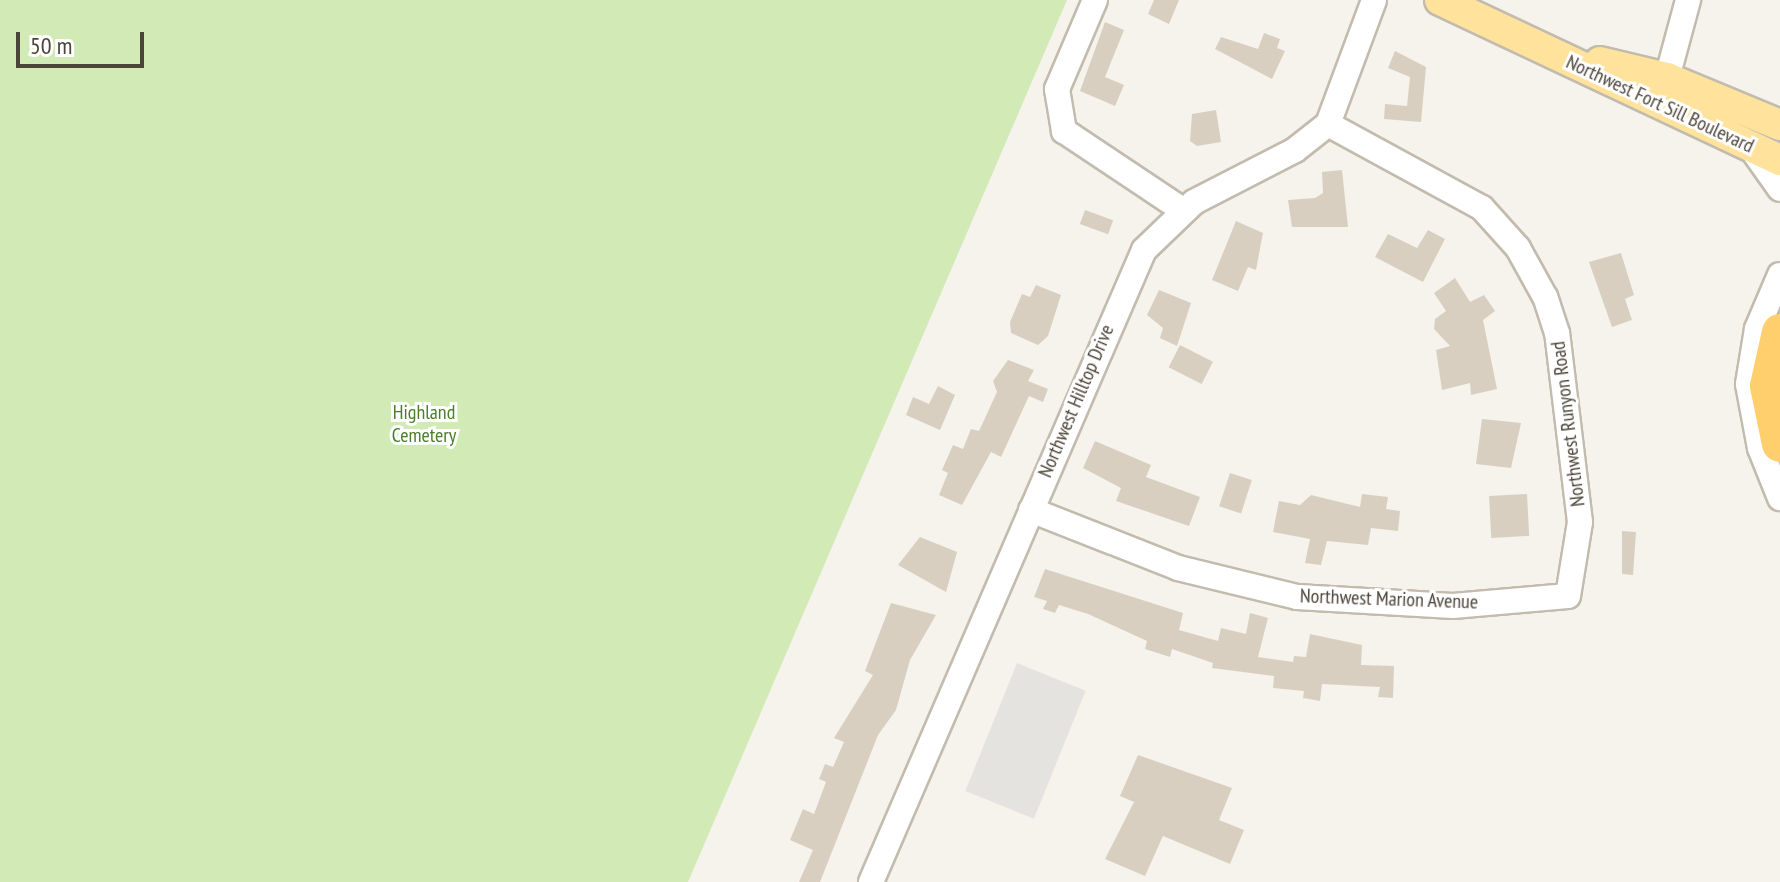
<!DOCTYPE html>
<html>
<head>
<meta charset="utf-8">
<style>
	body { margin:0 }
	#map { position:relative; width:1780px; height:882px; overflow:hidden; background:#f6f3ec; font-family:"PT Sans Narrow",sans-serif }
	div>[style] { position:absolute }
	.green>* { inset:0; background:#d2eab5 }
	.parking>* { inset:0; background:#e5e3e0; transform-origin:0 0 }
	.building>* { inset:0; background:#d8cfc1; transform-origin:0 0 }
	.roads { filter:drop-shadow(2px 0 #c2bbae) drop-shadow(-2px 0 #c2bbae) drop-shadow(0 2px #c2bbae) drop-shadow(0 -2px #c2bbae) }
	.minor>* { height:24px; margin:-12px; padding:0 12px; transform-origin:12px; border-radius:12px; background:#fff }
	.major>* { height:30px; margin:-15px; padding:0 15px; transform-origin:15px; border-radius:15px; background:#ffe39c }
	.highway>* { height:36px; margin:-18px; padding:0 18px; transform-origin:18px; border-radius:18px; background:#ffcf6e }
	span { translate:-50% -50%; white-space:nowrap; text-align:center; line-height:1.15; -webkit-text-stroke:6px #fff; paint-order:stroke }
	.street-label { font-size:20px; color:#4b4439 }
	.park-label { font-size:20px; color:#4a7f2a }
	.scale { position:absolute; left:16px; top:32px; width:128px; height:36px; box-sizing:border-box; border:4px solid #4b4439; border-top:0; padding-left:10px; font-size:24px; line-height:28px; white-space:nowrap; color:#4b4439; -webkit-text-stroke:6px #fff; paint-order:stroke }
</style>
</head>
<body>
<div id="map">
	<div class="green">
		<i style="clip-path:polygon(0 0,1067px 0,688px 882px,0 882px)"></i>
	</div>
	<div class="parking">
		<i style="left:1017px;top:663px;width:74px;height:138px;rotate:22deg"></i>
	</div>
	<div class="building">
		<i style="clip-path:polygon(1154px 0,1179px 0,1169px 24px,1148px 14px)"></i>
		<i style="clip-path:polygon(1105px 22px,1124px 30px,1105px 77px,1124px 85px,1115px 106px,1080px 91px)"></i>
		<i style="clip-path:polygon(1264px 33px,1280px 39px,1277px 48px,1285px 51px,1272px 79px,1215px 49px,1221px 37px,1258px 49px)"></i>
		<i style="clip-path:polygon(1395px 51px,1426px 67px,1421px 122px,1384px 119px,1385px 104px,1407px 106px,1410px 77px,1388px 68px)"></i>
		<i style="clip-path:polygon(1216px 110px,1221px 142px,1197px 146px,1190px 141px,1192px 114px)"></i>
		<i style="clip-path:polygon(1342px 170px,1348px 227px,1292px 227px,1288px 200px,1315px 198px,1323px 193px,1322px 172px)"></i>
		<i style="left:1085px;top:210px;width:30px;height:15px;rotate:20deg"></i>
		<i style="clip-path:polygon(1236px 221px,1263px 233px,1256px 270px,1248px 267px,1238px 291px,1212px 280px)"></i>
		<i style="clip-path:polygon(1428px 230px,1445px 239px,1423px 282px,1375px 257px,1388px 234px,1417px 248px)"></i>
		<i style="clip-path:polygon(1621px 253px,1634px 295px,1625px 299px,1632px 320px,1612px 327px,1589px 262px)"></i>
		<i style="clip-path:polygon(1455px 278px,1470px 302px,1484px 295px,1495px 311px,1483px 320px,1497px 389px,1471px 395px,1470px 383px,1442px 390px,1436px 350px,1450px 346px,1434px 329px,1435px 319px,1446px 311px,1434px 293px)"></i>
		<i style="clip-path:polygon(1036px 285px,1061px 295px,1048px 336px,1038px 345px,1011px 333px,1010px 322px,1022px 294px,1030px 297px)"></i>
		<i style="clip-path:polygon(1159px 290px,1191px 303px,1177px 346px,1160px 338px,1163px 328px,1147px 315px)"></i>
		<i style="left:1180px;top:345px;width:37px;height:25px;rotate:27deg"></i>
		<i style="clip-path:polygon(1008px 360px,1034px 370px,1028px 381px,1048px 389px,1043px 402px,1029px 396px,1001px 457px,991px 452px,962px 505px,939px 495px,948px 473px,942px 470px,953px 445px,963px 449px,971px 429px,979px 431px,997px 392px,993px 381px)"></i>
		<i style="clip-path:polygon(938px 386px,955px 395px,940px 430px,906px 415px,913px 397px,929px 404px)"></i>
		<i style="clip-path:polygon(1482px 419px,1521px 423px,1511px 468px,1476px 464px)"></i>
		<i style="clip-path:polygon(1095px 441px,1151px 465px,1146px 477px,1200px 497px,1189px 526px,1116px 501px,1121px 488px,1083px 468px)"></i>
		<i style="left:1230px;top:473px;width:23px;height:35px;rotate:18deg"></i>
		<i style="clip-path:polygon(1362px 494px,1388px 497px,1386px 509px,1400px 511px,1398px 531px,1371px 528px,1368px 545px,1327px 541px,1321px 565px,1305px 563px,1310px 539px,1273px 532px,1279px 501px,1300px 505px,1311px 495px,1360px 507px)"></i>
		<i style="left:1527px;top:494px;width:42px;height:38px;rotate:87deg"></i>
		<i style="clip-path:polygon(1622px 531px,1636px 532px,1633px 575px,1622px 574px)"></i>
		<i style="clip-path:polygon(920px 537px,957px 552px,946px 592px,898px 565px)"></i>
		<i style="clip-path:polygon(1045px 569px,1183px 613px,1179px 630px,1218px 641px,1221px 628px,1246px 634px,1250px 613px,1268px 618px,1258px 657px,1293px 662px,1294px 656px,1306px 657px,1310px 634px,1362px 645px,1361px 665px,1394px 666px,1393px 698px,1378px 697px,1380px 687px,1322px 684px,1320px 701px,1303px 698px,1304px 691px,1273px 688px,1274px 676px,1212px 668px,1213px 663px,1172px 649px,1170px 657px,1145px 649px,1147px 641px,1088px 614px,1059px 605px,1055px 613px,1043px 609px,1047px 601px,1034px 597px)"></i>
		<i style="clip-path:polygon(891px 603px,936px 615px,910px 660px,896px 710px,878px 735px,820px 882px,799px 882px,813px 850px,790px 840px,803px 809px,814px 814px,826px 782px,819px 779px,825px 764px,833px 767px,844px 742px,834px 738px,873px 675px,865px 671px)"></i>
		<i style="clip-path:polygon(1138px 755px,1232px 788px,1219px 820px,1244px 830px,1230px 864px,1163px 836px,1145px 876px,1105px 859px,1134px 802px,1120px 796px)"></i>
	</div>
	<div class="roads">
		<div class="minor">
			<i style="left:1095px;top:0;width:97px;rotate:113.1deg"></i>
			<i style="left:1057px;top:89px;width:43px;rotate:80.5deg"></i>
			<i style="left:1064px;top:131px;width:144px;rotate:33.7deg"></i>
			<i style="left:1667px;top:78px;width:81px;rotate:-74.9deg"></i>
			<i style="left:1751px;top:148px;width:50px;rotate:54.7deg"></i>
			<i style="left:1780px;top:275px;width:59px;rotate:113.1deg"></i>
			<i style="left:1757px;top:329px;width:56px;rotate:99.3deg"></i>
			<i style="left:1748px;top:384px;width:65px;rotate:79.4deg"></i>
			<i style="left:1760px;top:448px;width:54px;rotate:68.2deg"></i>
			<i style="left:1031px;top:510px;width:158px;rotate:21.5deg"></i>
			<i style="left:1178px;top:568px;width:122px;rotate:13.7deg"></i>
			<i style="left:1297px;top:597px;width:156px;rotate:3.3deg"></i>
			<i style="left:1453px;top:606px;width:115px;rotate:-5deg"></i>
			<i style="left:1568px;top:596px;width:75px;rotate:-80.8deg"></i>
			<i style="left:1580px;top:522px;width:190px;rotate:-96.9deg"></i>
			<i style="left:1557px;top:333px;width:38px;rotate:-108deg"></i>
			<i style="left:1545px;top:297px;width:56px;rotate:-118.9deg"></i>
			<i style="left:1518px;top:248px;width:54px;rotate:-132deg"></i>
			<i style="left:1482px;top:208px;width:175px;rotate:-151.4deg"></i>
			<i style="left:871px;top:882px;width:688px;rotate:-66.64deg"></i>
			<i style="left:1144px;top:250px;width:69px;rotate:-43.8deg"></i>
			<i style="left:1194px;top:202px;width:114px;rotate:-27.2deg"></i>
			<i style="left:1295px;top:150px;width:42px;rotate:-38.2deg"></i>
			<i style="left:1328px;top:124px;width:132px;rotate:-69.6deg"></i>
		</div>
		<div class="major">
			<i style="left:1440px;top:0;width:376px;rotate:25.2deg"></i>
			<i style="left:1600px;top:62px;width:69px;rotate:13.4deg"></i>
			<i style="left:1667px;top:78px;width:122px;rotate:22.6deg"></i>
		</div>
		<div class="highway">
			<i style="left:1780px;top:332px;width:55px;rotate:102.5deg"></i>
			<i style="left:1768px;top:386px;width:59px;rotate:78.3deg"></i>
		</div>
	</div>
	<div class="street-label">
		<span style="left:1660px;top:104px;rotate:25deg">Northwest Fort Sill Boulevard</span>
		<span style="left:1076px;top:401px;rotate:-67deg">Northwest Hilltop Drive</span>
		<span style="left:1568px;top:424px;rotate:-97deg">Northwest Runyon Road</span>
		<span style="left:1389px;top:599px;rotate:2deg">Northwest Marion Avenue</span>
	</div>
	<div class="park-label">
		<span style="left:424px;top:424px">Highland<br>Cemetery</span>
	</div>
	<div class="scale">50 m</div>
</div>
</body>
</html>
